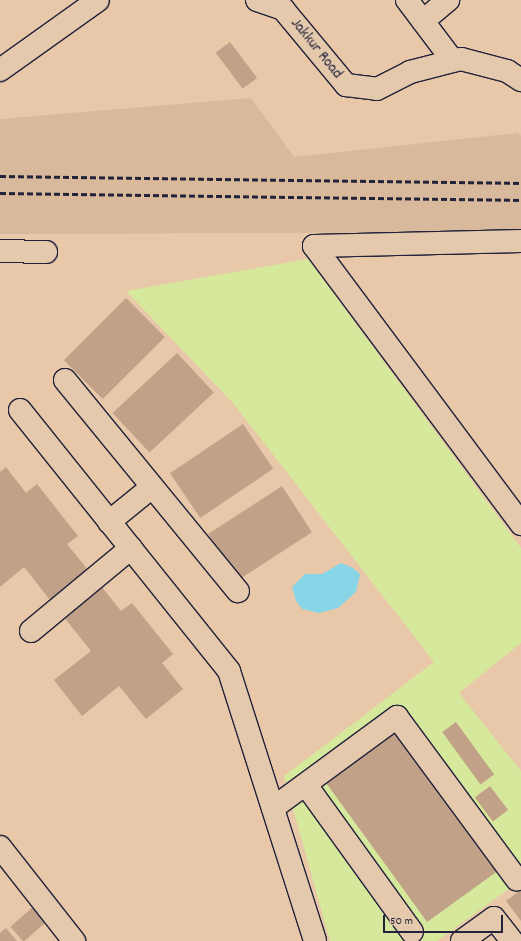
<!DOCTYPE html>
<html>
<head>
<meta charset="utf-8">
<style>
	body { margin:0 }
	#map { position:relative; width:521px; height:941px; overflow:hidden; background:#e8c8a8; font-family:Dekko,sans-serif }
	div>[style] { position:absolute }
	.built>* { inset:0; background:#d8b99c }
	.green>* { inset:0; background:#d6e89b }
	.water>* { inset:0; background:#88d5e8 }
	.building>* { inset:0; background:#c1a188; transform-origin:0 0 }
	.roads { filter:drop-shadow(1px 0 #22223b) drop-shadow(-1px 0 #22223b) drop-shadow(0 1px #22223b) drop-shadow(0 -1px #22223b) }
	.minor>* { height:22px; margin:-11px; padding:0 11px; transform-origin:11px; border-radius:11px; background:#e5c9ac }
	.rail>* { height:3px; margin-top:-1.5px; transform-origin:0; background:repeating-linear-gradient(90deg,#22223b 0 6px,transparent 0 9px) }
	span { translate:-50% -50%; white-space:nowrap; text-align:center; line-height:1.15; -webkit-text-stroke:3px #e5c9ac; paint-order:stroke }
	.street-label { font-size:16px; color:#22223b }
	.scale { position:absolute; left:383px; top:915px; width:120px; height:18px; box-sizing:border-box; border:2px solid #22223b; border-top:0; padding-left:5px; font-size:12px; line-height:14px; white-space:nowrap; color:#22223b; -webkit-text-stroke:3px #e5c9ac; paint-order:stroke }
</style>
</head>
<body>
<div id="map">
	<div class="built">
		<i style="clip-path:polygon(251px 98px,294px 157px,517px 133px,521px 136px,521px 232px,0 234px,0 119px)"></i>
	</div>
	<div class="green">
		<i style="clip-path:polygon(308px 259px,521px 548px,521px 643px,459px 693px,521px 771px,521px 880px,437px 941px,330px 941px,284px 776px,434px 662px,233px 403px,126px 291px)"></i>
	</div>
	<div class="water">
		<i style="clip-path:polygon(341px 563px,353px 568px,360px 574px,356px 592px,338px 608px,319px 613px,302px 609px,296px 601px,292px 587px,305px 574px,322px 574px)"></i>
	</div>
	<div class="building">
		<i style="left:230px;top:42px;width:45px;height:18px;rotate:53deg"></i>
		<i style="left:126px;top:298px;width:55px;height:88px;rotate:45deg"></i>
		<i style="left:177px;top:353px;width:54px;height:88px;rotate:47deg"></i>
		<i style="left:243px;top:424px;width:54px;height:88px;rotate:56deg"></i>
		<i style="clip-path:polygon(6px 467px,26px 493px,37px 484px,78px 536px,67px 544px,88px 570px,50px 600px,24px 567px,0 587px,0 472px)"></i>
		<i style="left:282px;top:486px;width:55px;height:88px;rotate:57deg"></i>
		<i style="clip-path:polygon(101px 586px,121px 611px,132px 603px,173px 654px,162px 663px,183px 689px,146px 719px,119px 686px,82px 716px,54px 680px,91px 651px,63px 616px)"></i>
		<i style="left:456px;top:722px;width:65px;height:17px;rotate:54deg"></i>
		<i style="left:399px;top:725px;width:176px;height:93px;rotate:54deg"></i>
		<i style="left:490px;top:786px;width:30px;height:19px;rotate:53deg"></i>
		<i style="clip-path:polygon(521px 890px,521px 921px,506px 901px)"></i>
		<i style="left:33px;top:907px;width:20px;height:30px;rotate:49deg"></i>
		<i style="clip-path:polygon(6px 928px,17px 941px,0 941px,0 933px)"></i>
	</div>
	<div class="roads">
		<div class="minor">
			<i style="left:257px;top:0;width:28px;rotate:19deg"></i>
			<i style="left:283px;top:9px;width:99px;rotate:50.3deg"></i>
			<i style="left:346px;top:85px;width:31px;rotate:7deg"></i>
			<i style="left:377px;top:89px;width:37px;rotate:-27deg"></i>
			<i style="left:410px;top:72px;width:53px;rotate:-14.3deg"></i>
			<i style="left:461px;top:59px;width:48px;rotate:14.6deg"></i>
			<i style="left:507px;top:71px;width:17px;rotate:33deg"></i>
			<i style="left:407px;top:0;width:76px;rotate:53deg"></i>
			<i style="left:423px;top:21px;width:33px;rotate:-40deg"></i>
			<i style="left:0;top:70px;width:120px;rotate:-35.5deg"></i>
			<i style="left:314px;top:246px;width:347px;rotate:53.3deg"></i>
			<i style="left:314px;top:246px;width:207px;rotate:-1.4deg"></i>
			<i style="left:0;top:251px;width:46px;rotate:1.2deg"></i>
			<i style="left:65px;top:380px;width:273px;rotate:50.7deg"></i>
			<i style="left:20px;top:410px;width:334px;rotate:51.3deg"></i>
			<i style="left:229px;top:671px;width:283px;rotate:72.3deg"></i>
			<i style="left:109px;top:522px;width:55px;rotate:-39.1deg"></i>
			<i style="left:31px;top:631px;width:130px;rotate:-39.7deg"></i>
			<i style="left:306px;top:785px;width:181px;rotate:54.2deg"></i>
			<i style="left:273px;top:808px;width:154px;rotate:-36.3deg"></i>
			<i style="left:397px;top:717px;width:202px;rotate:53.6deg"></i>
			<i style="left:0;top:847px;width:120px;rotate:51.8deg"></i>
			<i style="left:462px;top:941px;width:39px;rotate:-36deg"></i>
			<i style="left:494px;top:918px;width:29px;rotate:52deg"></i>
		</div>
	</div>
	<div class="rail">
		<i style="left:0;top:176px;width:521px;rotate:0.77deg"></i>
		<i style="left:0;top:193px;width:521px;rotate:0.77deg"></i>
	</div>
	<div class="street-label">
		<span style="left:316px;top:49px;rotate:51deg">Jakkur Road</span>
	</div>
	<div class="scale">50 m</div>
</div>
</body>
</html>
